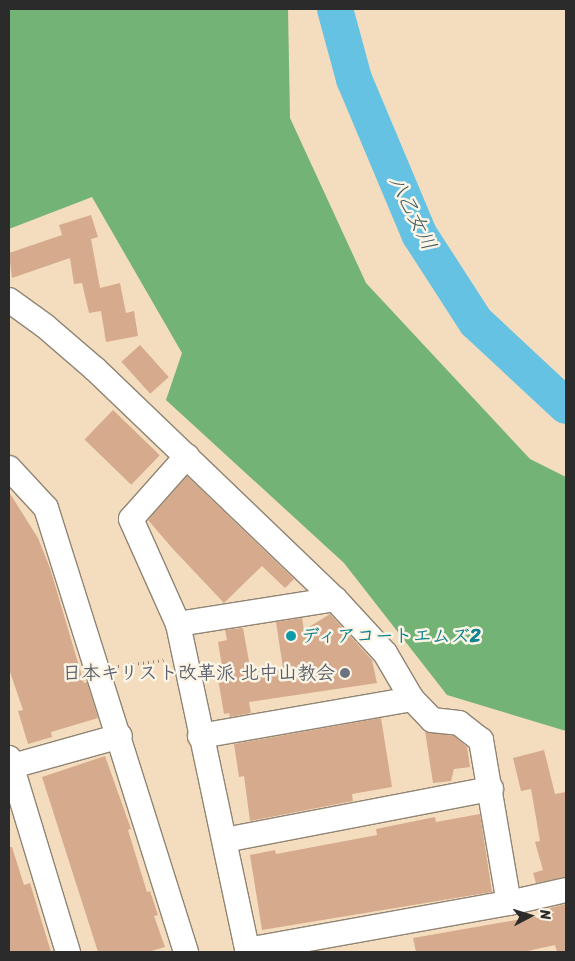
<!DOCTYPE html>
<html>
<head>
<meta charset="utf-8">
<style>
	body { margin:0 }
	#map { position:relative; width:575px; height:961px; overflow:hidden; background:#f4ddbe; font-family:Sriracha,"Klee One",sans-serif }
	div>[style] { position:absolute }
	.forest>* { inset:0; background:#73b376 }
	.river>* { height:36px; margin:-18px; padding:0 18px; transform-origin:18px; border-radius:18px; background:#65c2e3 }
	.building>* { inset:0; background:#d6aa8c; transform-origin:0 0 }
	.path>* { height:3px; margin-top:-1.5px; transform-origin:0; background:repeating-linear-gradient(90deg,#908474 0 1px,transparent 0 5px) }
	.roads { filter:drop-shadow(1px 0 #908474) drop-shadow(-1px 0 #908474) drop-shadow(0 1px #908474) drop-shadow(0 -1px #908474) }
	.minor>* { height:24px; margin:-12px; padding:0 12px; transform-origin:12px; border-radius:12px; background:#fff }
	.dots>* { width:14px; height:14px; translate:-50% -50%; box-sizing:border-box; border:2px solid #fcf5e5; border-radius:50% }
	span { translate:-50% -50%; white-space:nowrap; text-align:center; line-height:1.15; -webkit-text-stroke:5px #fcf5e5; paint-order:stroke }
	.culture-label { font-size:19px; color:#0d838f; font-weight:700 }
	.left { translate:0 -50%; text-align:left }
	.worship-label { font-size:19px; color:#5b616d; font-weight:700 }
	.right { translate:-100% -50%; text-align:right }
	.water-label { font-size:20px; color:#3c5862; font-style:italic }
	.frame { position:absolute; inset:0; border:10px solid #2b2b2b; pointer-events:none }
	.north { position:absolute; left:505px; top:891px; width:50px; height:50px; -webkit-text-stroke:4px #fcf5e5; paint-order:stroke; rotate:85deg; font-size:14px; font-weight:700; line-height:20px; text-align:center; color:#2b2b2b }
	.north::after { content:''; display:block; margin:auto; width:18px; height:22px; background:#2b2b2b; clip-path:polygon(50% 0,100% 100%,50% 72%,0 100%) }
</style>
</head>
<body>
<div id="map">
	<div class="forest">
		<i style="clip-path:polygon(9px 9px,288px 9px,290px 118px,366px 283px,530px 459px,566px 477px,566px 731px,447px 695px,344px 563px,166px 400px,182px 353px,92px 197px,9px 229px)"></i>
	</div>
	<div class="river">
		<i style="left:335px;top:9px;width:73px;rotate:74.8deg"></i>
		<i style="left:354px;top:79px;width:168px;rotate:67.2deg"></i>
		<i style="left:419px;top:234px;width:105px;rotate:57.1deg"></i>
		<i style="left:476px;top:322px;width:123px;rotate:43deg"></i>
	</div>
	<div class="building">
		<i style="clip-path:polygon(91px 215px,98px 237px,91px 239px,100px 288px,120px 283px,126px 313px,134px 311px,138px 336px,106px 342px,101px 311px,89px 313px,82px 283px,74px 284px,70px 258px,12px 278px,9px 253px,62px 235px,59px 225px)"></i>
		<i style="left:140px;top:345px;width:43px;height:25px;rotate:48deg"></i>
		<i style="left:113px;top:410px;width:65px;height:41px;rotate:44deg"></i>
		<i style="clip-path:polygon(187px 476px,294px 579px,285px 588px,262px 566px,224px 603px,173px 549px,148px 520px)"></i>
		<i style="clip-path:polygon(9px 492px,38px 538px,50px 568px,84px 683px,87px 682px,98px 718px,51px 732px,52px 737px,28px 744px,18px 711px,23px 710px,9px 669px)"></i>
		<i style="clip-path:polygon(330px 614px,372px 660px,377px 683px,249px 702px,251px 713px,230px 717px,229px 713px,224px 714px,218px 679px,224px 678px,218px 642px,227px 640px,225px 630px,243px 628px,251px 673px,283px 668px,276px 622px,302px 618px,304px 630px)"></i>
		<i style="clip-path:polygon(381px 718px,392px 787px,352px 794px,353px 801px,250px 821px,244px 776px,239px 777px,234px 744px)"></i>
		<i style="clip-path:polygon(425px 731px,454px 736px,467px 747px,470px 767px,454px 769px,451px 781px,433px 783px)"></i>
		<i style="clip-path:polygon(544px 750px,555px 794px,566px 792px,566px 877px,536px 883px,533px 873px,543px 870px,535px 842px,540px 841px,531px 789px,521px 791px,513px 758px)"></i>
		<i style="clip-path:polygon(105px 756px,131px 829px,128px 830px,147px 892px,150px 891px,158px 915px,154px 916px,165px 947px,148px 952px,98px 952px,42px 777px)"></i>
		<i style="clip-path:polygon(480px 814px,492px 892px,262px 930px,250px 855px,275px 850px,276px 854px,377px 835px,376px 829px,435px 817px,436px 822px)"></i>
		<i style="clip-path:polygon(9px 847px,12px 847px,24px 885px,30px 883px,51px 952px,9px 952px)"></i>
		<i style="clip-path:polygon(566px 904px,566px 952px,557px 952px,555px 945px,523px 952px,416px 952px,413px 938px,545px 915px,550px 913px,550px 908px)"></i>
	</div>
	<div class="path">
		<i style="left:118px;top:666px;width:46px;rotate:-7.4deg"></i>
	</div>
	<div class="roads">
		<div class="minor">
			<i style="left:9px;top:300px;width:44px;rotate:35.8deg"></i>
			<i style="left:45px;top:326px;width:66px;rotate:40.7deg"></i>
			<i style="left:95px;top:369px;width:332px;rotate:43.8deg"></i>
			<i style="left:335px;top:599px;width:74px;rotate:47.2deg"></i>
			<i style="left:385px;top:653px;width:53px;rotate:59.6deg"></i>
			<i style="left:412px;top:699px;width:29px;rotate:46deg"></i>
			<i style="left:432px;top:720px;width:27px;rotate:6deg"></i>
			<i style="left:459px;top:723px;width:28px;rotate:38deg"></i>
			<i style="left:481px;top:740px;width:165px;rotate:80.3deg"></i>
			<i style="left:187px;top:456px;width:84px;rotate:131.6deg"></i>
			<i style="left:131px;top:519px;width:115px;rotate:65.9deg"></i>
			<i style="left:178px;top:624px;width:335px;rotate:78deg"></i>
			<i style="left:9px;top:468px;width:54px;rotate:47.2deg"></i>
			<i style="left:46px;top:508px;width:466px;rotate:72.5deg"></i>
			<i style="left:178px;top:624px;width:159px;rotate:-9deg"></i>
			<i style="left:200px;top:736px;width:215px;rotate:-9.9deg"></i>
			<i style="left:9px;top:758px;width:203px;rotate:73.1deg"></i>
			<i style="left:9px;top:767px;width:115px;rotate:-15.6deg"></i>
			<i style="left:225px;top:840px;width:271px;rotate:-10.9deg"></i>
			<i style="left:247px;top:950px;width:266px;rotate:-10.2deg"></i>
			<i style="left:509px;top:903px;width:58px;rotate:-12.8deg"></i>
		</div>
	</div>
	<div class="dots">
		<i style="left:291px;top:636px;background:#0f9aa8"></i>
		<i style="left:345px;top:673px;background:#6b7280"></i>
	</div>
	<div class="culture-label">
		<span class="left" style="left:301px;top:636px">ディアコートエムズ2</span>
	</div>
	<div class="worship-label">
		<span class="right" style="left:335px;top:673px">日本キリスト改革派 北中山教会</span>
	</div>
	<div class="water-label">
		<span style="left:413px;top:213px;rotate:64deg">八乙女川</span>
	</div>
	<div class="frame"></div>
	<div class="north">N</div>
</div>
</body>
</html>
